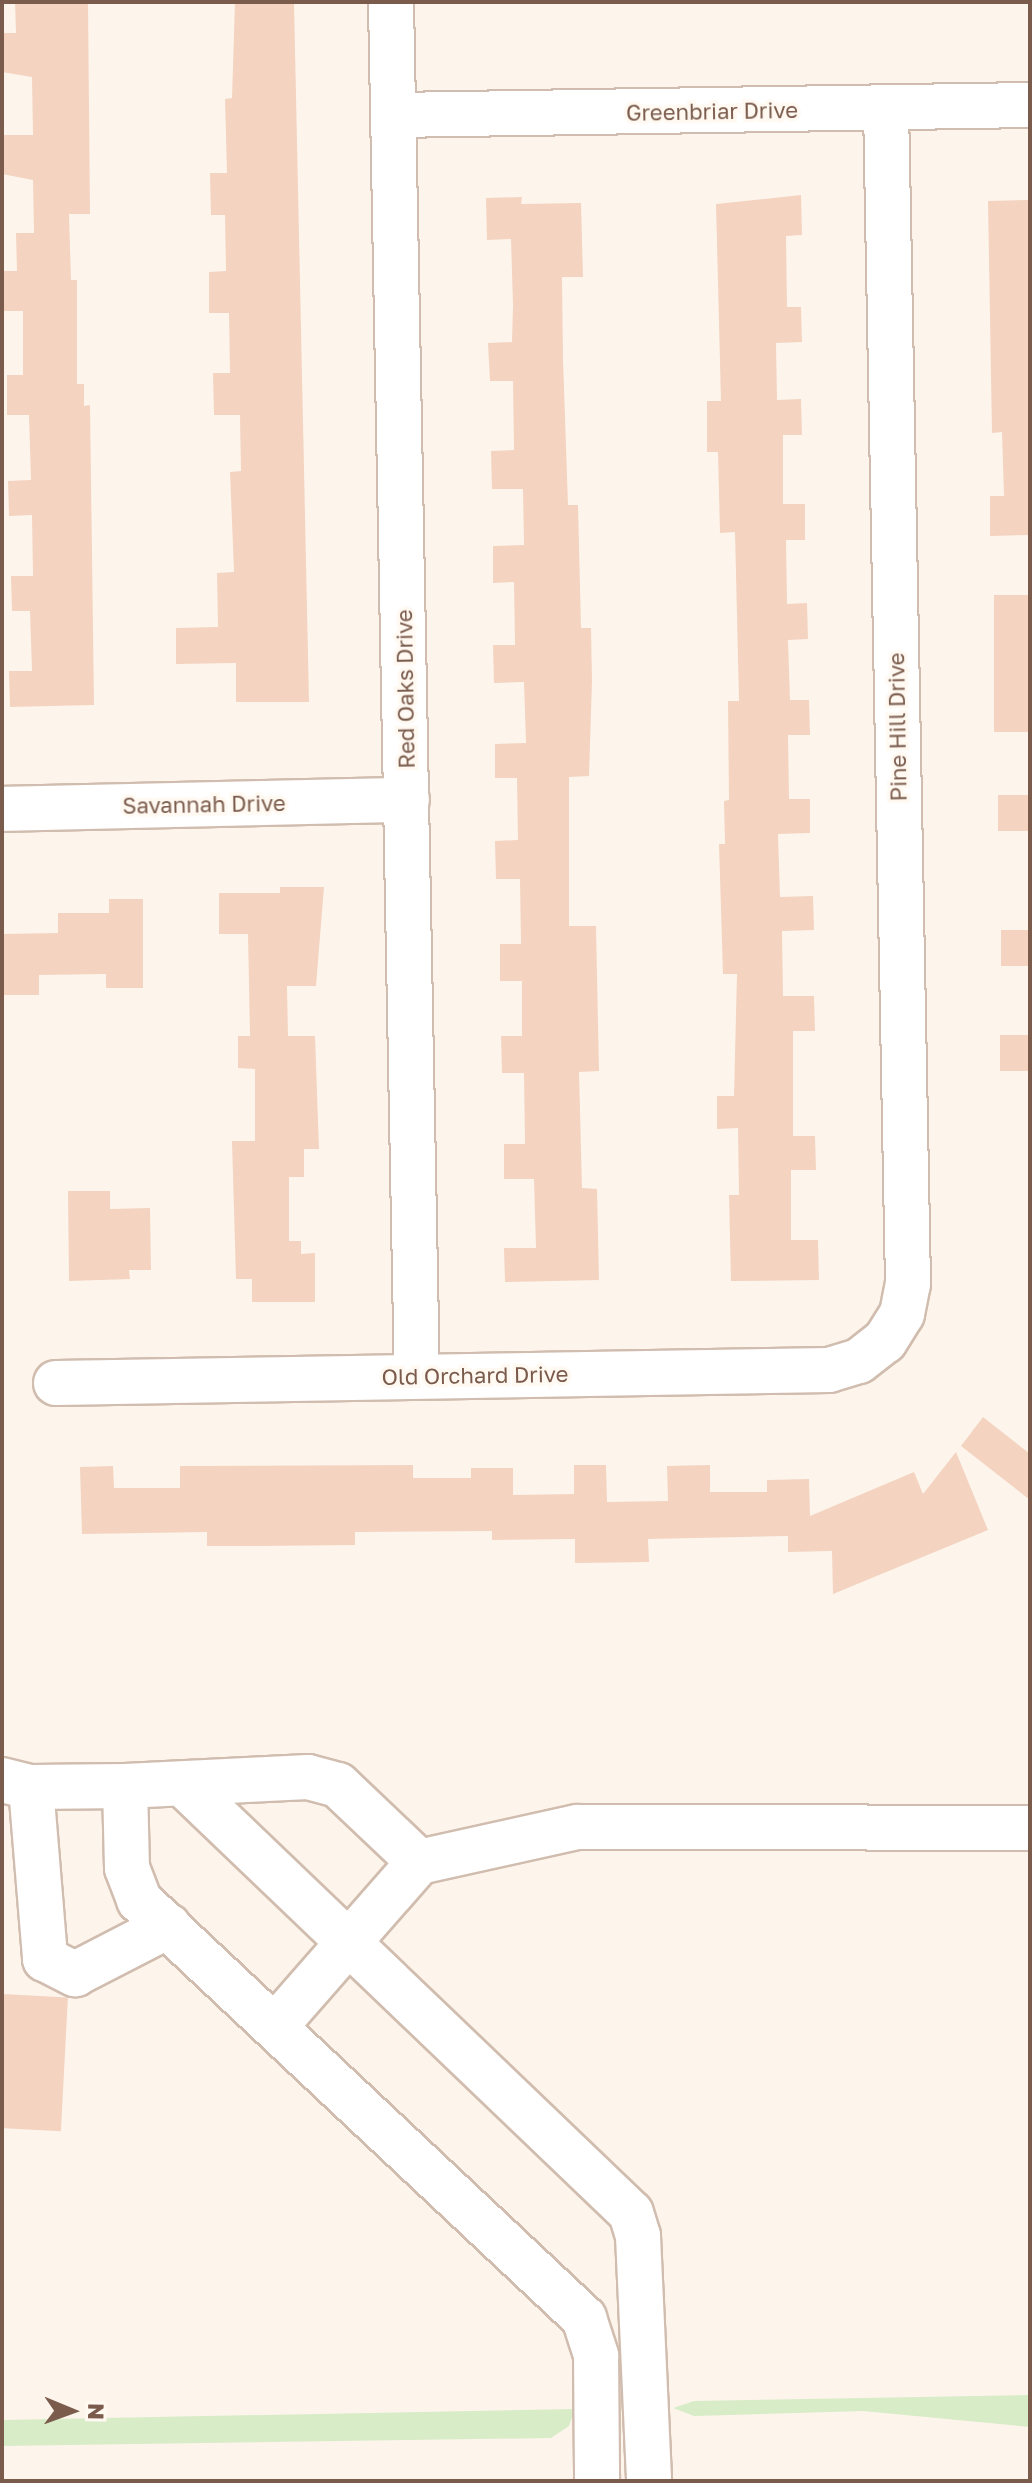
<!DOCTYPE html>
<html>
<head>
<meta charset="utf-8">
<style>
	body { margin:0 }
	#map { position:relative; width:1032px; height:2483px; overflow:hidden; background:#fdf5eb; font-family:"Golos Text",sans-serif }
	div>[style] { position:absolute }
	.green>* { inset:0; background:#d8ecc8 }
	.building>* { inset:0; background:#f4d3c1; transform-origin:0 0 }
	.roads { filter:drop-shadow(2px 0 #d1bdaf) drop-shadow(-2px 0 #d1bdaf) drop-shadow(0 2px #d1bdaf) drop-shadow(0 -2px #d1bdaf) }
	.minor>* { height:44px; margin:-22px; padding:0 22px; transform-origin:22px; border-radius:22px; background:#fff }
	span { translate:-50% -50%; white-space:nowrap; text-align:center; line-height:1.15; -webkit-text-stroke:7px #fff9f2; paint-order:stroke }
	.street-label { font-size:22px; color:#7a5b4c }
	.frame { position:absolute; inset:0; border:4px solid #7a5b4c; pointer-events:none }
	.north { position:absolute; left:32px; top:2371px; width:80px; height:80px; -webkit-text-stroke:6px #fff9f2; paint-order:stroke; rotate:91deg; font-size:22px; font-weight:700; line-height:32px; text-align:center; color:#7a5b4c }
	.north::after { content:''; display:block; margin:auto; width:28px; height:36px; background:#7a5b4c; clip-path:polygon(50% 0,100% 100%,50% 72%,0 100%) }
</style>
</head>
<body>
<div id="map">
	<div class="green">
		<i style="clip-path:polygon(1030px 2395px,1030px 2427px,863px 2411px,694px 2416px,673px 2408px,694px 2401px)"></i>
		<i style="clip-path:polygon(575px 2409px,569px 2426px,551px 2438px,2px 2446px,2px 2420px)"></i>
	</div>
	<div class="building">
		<i style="clip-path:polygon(15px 2px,88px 2px,90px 214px,69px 214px,71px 280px,77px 280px,77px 384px,84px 384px,84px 406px,90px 405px,94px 705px,10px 707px,9px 671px,32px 671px,30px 611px,12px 611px,11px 576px,33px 576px,32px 515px,9px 516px,8px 481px,31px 480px,29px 415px,7px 415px,7px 375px,23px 375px,23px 311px,2px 311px,2px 271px,17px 271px,16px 233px,34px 233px,33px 180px,2px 174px,2px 135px,33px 135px,32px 77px,2px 72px,2px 33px,16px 33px)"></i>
		<i style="clip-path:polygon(235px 2px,294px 2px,309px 702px,236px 702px,236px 663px,176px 664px,176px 628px,218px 627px,217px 573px,234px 572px,230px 472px,241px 471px,240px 415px,214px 415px,213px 373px,230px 373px,229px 313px,209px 313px,209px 272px,226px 271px,225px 215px,211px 215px,210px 173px,227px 173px,225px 99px,232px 98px)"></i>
		<i style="clip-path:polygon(801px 195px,802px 235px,786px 236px,787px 307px,801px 307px,802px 342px,776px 343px,777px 400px,801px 399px,802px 435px,783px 435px,783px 504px,805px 504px,805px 540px,786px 540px,787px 604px,807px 603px,808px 639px,788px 640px,790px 700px,809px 700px,810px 735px,788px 735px,789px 799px,810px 799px,810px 833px,778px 834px,780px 897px,813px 896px,814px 930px,782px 931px,783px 996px,814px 996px,815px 1031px,793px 1031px,793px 1136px,815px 1136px,816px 1170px,791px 1170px,791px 1240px,818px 1240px,819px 1280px,731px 1281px,729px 1195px,739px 1195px,738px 1128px,717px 1129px,717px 1096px,734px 1096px,737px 974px,723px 974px,719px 844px,725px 844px,724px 801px,729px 800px,728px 701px,739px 701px,735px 532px,720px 533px,718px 452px,707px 452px,707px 401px,721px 401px,716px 204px)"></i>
		<i style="clip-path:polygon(522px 197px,521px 204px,581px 203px,583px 277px,562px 277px,563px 359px,568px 505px,578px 505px,581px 628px,591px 628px,592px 681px,589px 776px,569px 777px,569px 926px,596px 926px,599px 1071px,579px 1072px,582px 1188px,597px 1189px,599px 1280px,505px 1282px,504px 1248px,536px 1248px,534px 1179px,504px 1179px,504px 1144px,525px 1144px,524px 1073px,502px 1073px,501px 1036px,522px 1036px,522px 981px,500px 981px,500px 944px,521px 944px,520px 879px,496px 879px,495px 841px,518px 840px,517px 778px,495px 778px,495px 744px,526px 743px,524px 682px,494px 683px,493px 645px,515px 645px,514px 582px,493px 583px,493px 546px,524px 545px,523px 489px,492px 489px,491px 451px,514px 450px,513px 381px,490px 381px,488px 343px,512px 342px,513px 305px,511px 239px,487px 240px,486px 198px)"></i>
		<i style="clip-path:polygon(1030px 200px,1030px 535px,990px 536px,990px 496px,1004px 496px,1002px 432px,992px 433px,988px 201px)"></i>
		<i style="left:994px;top:595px;width:36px;height:137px"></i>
		<i style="left:1030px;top:795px;width:36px;height:32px;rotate:90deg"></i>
		<i style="clip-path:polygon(280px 887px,324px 887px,316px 986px,287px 986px,288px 1036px,315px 1036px,319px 1149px,304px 1149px,304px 1177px,289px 1177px,289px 1241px,301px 1241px,301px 1254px,315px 1253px,315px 1302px,252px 1302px,252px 1279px,236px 1279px,232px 1141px,255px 1141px,255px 1069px,238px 1068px,238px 1036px,250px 1036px,248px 934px,219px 934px,219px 893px,280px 893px)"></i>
		<i style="clip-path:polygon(109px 899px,143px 899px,143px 988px,106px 988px,106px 974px,39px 975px,39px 995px,2px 995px,2px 934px,58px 933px,58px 913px,109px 913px)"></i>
		<i style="left:1001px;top:930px;width:29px;height:36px"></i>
		<i style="left:1000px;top:1035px;width:30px;height:36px"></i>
		<i style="clip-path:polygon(68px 1191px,110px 1191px,110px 1209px,150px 1208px,151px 1270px,129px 1270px,130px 1279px,69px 1281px)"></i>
		<i style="clip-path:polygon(983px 1417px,1030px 1454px,1030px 1500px,961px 1446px)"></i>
		<i style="clip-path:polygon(956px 1452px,988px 1530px,833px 1594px,832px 1551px,788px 1552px,788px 1536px,648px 1539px,649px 1562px,575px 1563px,575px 1539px,492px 1540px,492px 1531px,355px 1532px,355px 1545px,257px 1546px,207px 1546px,207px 1532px,82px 1534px,80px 1467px,113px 1466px,114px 1488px,180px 1488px,180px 1466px,413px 1465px,413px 1478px,471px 1478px,471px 1468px,513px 1468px,513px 1495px,574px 1494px,574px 1465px,606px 1465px,607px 1502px,668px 1501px,667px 1466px,710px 1465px,710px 1492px,767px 1492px,767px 1480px,809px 1479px,810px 1516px,914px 1472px,923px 1494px)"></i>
		<i style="left:2px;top:1994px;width:66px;height:134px;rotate:3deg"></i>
	</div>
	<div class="roads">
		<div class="minor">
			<i style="left:391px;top:2px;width:1374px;rotate:88.92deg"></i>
			<i style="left:394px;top:115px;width:636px;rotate:-0.9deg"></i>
			<i style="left:2px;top:809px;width:405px;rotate:-1.3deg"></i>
			<i style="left:56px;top:1383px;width:773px;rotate:-0.96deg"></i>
			<i style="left:829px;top:1370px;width:31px;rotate:-17deg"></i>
			<i style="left:859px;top:1361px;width:33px;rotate:-38deg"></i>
			<i style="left:885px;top:1341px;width:32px;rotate:-58deg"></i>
			<i style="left:902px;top:1314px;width:31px;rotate:-79deg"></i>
			<i style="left:908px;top:1284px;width:1176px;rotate:-91.07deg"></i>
			<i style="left:2px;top:1780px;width:30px;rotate:14deg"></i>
			<i style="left:31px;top:1787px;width:94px;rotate:-0.6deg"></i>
			<i style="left:125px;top:1786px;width:183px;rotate:-2.8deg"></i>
			<i style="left:308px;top:1777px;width:31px;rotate:15deg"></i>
			<i style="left:338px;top:1785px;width:112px;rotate:43.5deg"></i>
			<i style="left:419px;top:1862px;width:215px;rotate:131.2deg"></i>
			<i style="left:183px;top:1784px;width:620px;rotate:43.76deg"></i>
			<i style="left:631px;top:2213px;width:24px;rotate:73deg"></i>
			<i style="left:638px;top:2236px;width:245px;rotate:87.4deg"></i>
			<i style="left:125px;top:1786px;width:82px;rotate:88.6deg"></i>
			<i style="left:127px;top:1868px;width:34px;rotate:69deg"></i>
			<i style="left:139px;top:1900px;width:611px;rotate:43.21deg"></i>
			<i style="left:584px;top:2318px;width:40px;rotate:72deg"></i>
			<i style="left:596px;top:2356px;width:125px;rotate:89.5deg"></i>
			<i style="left:31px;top:1787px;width:173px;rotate:85.3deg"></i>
			<i style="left:45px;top:1959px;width:34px;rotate:27deg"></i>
			<i style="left:75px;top:1974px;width:105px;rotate:-27.3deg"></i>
			<i style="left:419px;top:1862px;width:162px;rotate:-12.5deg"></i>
			<i style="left:577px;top:1827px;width:453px;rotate:0.1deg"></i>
		</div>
	</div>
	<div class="street-label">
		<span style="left:712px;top:111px;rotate:-1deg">Greenbriar Drive</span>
		<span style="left:405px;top:689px;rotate:-91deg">Red Oaks Drive</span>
		<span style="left:897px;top:727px;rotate:-91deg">Pine Hill Drive</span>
		<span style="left:204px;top:804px;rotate:-1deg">Savannah Drive</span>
		<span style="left:475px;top:1375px;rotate:-1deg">Old Orchard Drive</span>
	</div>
	<div class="frame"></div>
	<div class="north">N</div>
</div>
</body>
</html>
